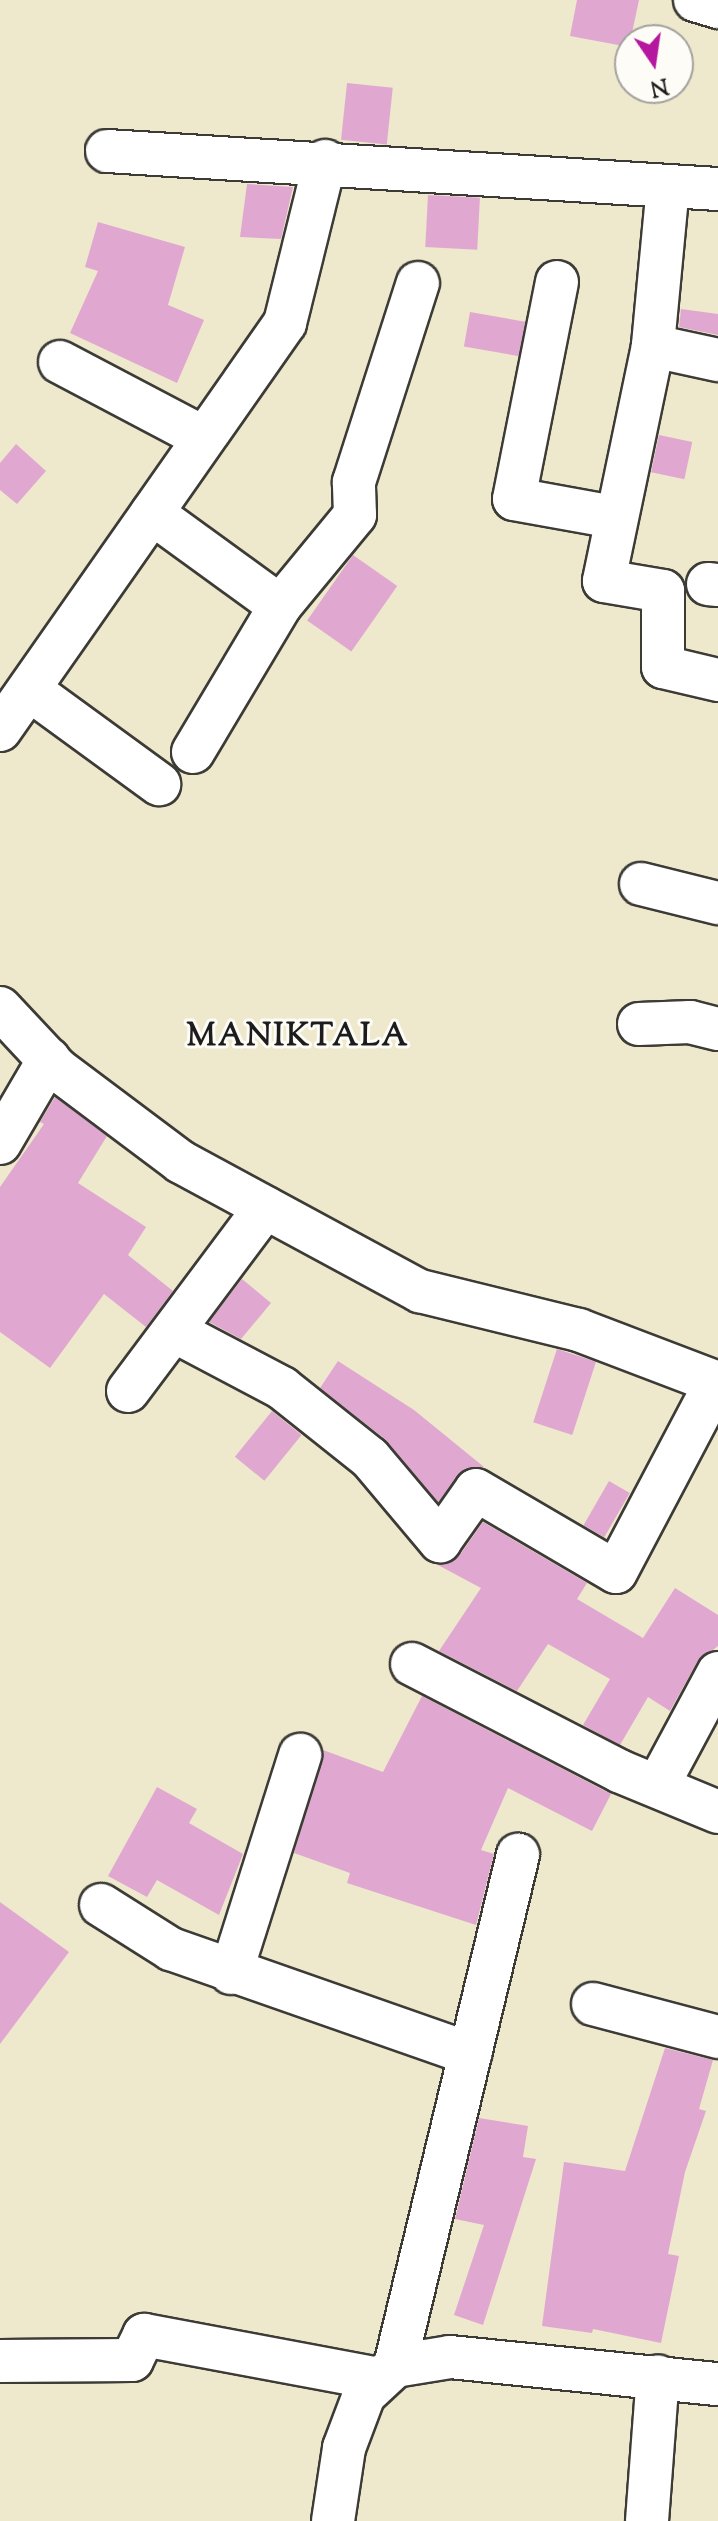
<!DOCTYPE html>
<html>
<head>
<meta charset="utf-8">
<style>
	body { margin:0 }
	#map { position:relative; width:718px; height:2521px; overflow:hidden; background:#eee8cc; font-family:"Sorts Mill Goudy",serif }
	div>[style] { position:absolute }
	.building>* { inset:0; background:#e0a8d1; transform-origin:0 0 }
	.roads { filter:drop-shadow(2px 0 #3c3b36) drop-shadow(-2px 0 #3c3b36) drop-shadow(0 2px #3c3b36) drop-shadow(0 -2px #3c3b36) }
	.minor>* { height:42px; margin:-21px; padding:0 21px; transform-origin:21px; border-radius:21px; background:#fff }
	span { translate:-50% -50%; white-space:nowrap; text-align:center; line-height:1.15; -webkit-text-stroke:6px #fdfcf7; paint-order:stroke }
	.district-label { font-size:32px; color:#1c1c1c; font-weight:700; letter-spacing:2px }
	.north { position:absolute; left:614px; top:24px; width:80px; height:80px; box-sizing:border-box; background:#fdfcf7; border:2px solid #a3a29f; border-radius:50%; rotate:167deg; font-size:22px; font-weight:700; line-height:32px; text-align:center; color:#1c1c1c }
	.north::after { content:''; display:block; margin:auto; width:28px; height:36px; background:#b5179e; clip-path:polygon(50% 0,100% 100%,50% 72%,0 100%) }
</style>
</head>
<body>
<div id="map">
	<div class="building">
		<i style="clip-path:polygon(577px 0,639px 0,629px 47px,570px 36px)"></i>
		<i style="left:347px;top:83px;width:46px;height:57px;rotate:6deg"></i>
		<i style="clip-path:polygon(247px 184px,293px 187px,281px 239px,240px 237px)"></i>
		<i style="left:428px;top:195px;width:52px;height:52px;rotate:3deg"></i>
		<i style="clip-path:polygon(98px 222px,185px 247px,168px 305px,204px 320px,177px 383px,70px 333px,98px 271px,85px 267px)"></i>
		<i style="clip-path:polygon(681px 309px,718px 314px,718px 335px,679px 327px)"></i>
		<i style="left:470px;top:312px;width:56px;height:35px;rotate:10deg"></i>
		<i style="left:659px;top:435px;width:34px;height:38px;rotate:12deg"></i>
		<i style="clip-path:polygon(16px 444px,46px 471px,17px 504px,0 490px,0 463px)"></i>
		<i style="left:353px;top:555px;width:54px;height:80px;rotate:35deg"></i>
		<i style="clip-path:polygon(55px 1097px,107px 1136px,78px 1183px,146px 1227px,128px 1255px,173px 1291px,146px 1327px,104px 1294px,50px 1368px,0 1332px,0 1187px,44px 1124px,40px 1122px)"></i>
		<i style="clip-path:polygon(242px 1279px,271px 1303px,241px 1339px,209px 1322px)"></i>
		<i style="left:557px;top:1349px;width:41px;height:77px;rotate:18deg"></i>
		<i style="clip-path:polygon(338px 1361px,414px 1410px,484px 1467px,465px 1469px,438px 1502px,385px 1439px,320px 1388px)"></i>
		<i style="left:272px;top:1411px;width:38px;height:59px;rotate:39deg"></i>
		<i style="left:609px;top:1481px;width:24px;height:51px;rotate:30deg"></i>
		<i style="clip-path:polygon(483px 1522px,587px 1583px,577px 1599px,643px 1638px,675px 1588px,718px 1615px,718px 1646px,697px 1662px,670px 1711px,648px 1697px,620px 1745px,583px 1725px,610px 1679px,548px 1644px,517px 1691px,439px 1651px,481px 1588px,436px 1564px,459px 1556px)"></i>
		<i style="clip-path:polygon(422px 1696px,611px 1794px,592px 1831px,508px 1788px,481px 1850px,494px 1854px,476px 1925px,347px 1883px,350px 1873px,294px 1853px,323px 1750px,383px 1772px)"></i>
		<i style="clip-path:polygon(157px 1787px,197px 1809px,189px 1823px,243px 1854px,219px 1915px,157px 1880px,147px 1897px,108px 1876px)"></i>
		<i style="clip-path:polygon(0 1902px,69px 1952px,0 2044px)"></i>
		<i style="clip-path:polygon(665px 2048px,713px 2060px,699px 2109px,706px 2111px,685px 2172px,668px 2254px,679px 2256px,661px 2343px,593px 2329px,592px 2333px,542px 2326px,564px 2162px,625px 2171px)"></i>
		<i style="clip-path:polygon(479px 2118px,528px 2126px,523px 2157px,536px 2159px,483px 2325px,454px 2315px,484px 2225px,455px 2219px)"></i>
	</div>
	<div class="roads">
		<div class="minor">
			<i style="left:695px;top:0;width:24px;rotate:17deg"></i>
			<i style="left:107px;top:151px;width:612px;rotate:3.56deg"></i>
			<i style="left:668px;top:186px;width:161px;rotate:95.4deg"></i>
			<i style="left:653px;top:346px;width:240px;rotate:101.8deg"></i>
			<i style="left:604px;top:581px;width:60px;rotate:9.6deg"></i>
			<i style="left:663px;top:591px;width:76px;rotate:90deg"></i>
			<i style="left:663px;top:667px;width:57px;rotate:13.3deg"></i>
			<i style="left:557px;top:282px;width:221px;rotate:101.2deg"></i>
			<i style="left:514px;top:499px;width:102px;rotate:10.2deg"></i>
			<i style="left:653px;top:346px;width:66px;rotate:12.2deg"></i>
			<i style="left:60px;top:362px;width:161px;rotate:27.8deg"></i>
			<i style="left:152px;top:513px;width:158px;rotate:36deg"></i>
			<i style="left:708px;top:584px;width:10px;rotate:6deg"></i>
			<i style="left:30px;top:690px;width:160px;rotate:36.1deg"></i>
			<i style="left:0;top:730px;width:497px;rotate:-55deg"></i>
			<i style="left:285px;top:323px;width:167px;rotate:-76.1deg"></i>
			<i style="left:193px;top:752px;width:170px;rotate:-59.2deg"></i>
			<i style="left:280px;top:606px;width:118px;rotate:-50.5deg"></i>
			<i style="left:355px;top:515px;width:33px;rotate:-92deg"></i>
			<i style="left:354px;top:482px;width:209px;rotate:-72.2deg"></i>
			<i style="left:641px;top:884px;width:79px;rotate:13.9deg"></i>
			<i style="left:0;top:1008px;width:83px;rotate:46.9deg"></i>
			<i style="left:57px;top:1069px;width:155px;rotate:36.9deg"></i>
			<i style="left:181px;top:1162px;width:272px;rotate:28.4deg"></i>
			<i style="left:420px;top:1291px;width:164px;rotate:13.8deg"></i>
			<i style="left:579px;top:1330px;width:149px;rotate:20.9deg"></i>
			<i style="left:639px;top:1024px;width:51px;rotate:-2.2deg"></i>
			<i style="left:690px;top:1022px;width:29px;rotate:14deg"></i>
			<i style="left:0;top:1143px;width:97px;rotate:-59.7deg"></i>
			<i style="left:174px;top:1331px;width:122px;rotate:27.8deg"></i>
			<i style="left:282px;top:1388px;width:112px;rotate:38.5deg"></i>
			<i style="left:370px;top:1458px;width:109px;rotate:49.9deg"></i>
			<i style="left:440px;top:1541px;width:62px;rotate:-54.8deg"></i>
			<i style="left:476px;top:1490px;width:162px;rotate:30.4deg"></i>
			<i style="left:616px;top:1572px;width:215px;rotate:-62.2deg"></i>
			<i style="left:128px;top:1391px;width:229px;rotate:-53.2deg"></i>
			<i style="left:412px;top:1664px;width:233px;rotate:27.3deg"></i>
			<i style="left:619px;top:1771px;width:107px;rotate:22.5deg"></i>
			<i style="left:658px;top:1785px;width:127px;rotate:-61.8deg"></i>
			<i style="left:101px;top:1905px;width:83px;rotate:32.2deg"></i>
			<i style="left:171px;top:1949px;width:317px;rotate:19.3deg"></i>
			<i style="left:231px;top:1973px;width:229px;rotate:-72.4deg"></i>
			<i style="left:593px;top:2004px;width:129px;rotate:14.8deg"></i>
			<i style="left:0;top:2361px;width:132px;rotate:-0.4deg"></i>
			<i style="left:132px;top:2360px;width:28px;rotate:-64deg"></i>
			<i style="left:144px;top:2335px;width:240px;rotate:10.6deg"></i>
			<i style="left:395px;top:2366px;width:526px;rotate:-76.47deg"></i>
			<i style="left:333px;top:2521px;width:74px;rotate:-81.4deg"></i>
			<i style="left:344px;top:2448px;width:57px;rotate:-69.3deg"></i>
			<i style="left:364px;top:2395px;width:42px;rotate:-43.1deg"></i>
			<i style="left:395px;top:2366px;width:56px;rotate:-9.3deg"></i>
			<i style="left:450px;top:2357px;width:269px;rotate:5.8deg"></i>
			<i style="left:647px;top:2521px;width:145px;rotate:-85.7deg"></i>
		</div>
	</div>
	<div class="district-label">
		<span style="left:298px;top:1037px">MANIKTALA</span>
	</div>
	<div class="north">N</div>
</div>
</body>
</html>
